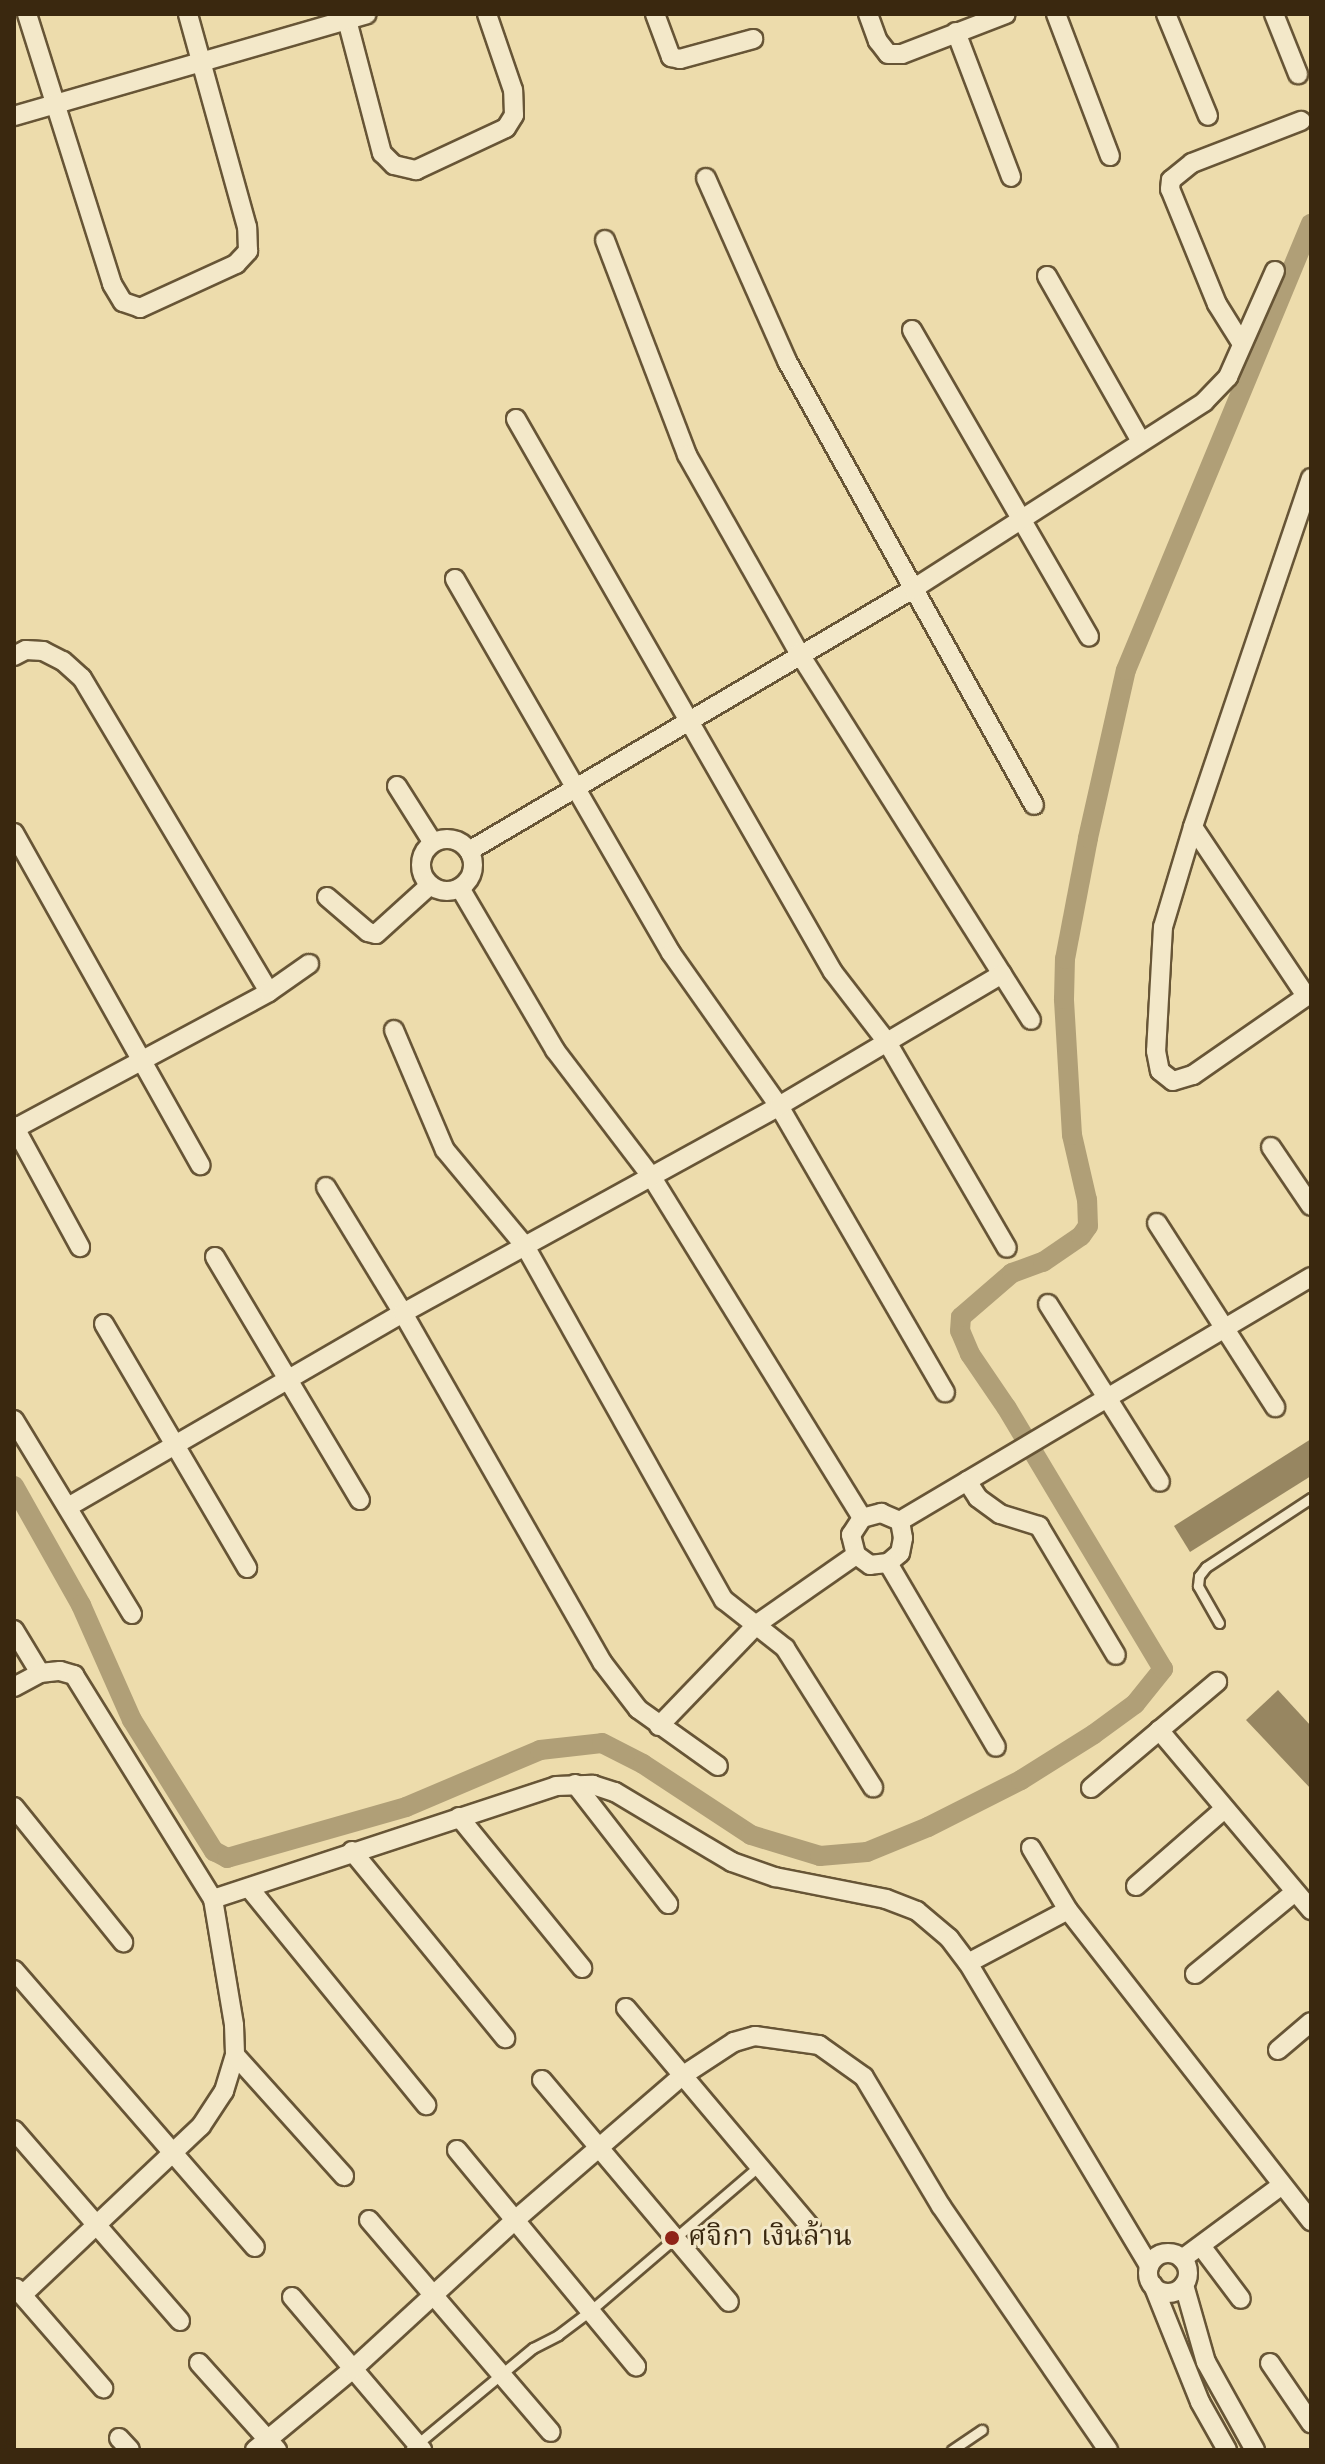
<!DOCTYPE html>
<html>
<head>
<meta charset="utf-8">
<style>
	body { margin:0 }
	#map { position:relative; width:1325px; height:2464px; overflow:hidden; background:#eddcac; font-family:"Old Standard TT","Noto Serif Thai",serif }
	div>[style] { position:absolute }
	.canal>* { height:20px; margin:-10px; padding:0 10px; transform-origin:10px; border-radius:10px; background:#b09f77 }
	.building>* { inset:0; background:#978661 }
	.roads { filter:drop-shadow(2px 0 #675536) drop-shadow(-2px 0 #675536) drop-shadow(0 2px #675536) drop-shadow(0 -2px #675536) }
	.lane>* { height:9px; margin:-4.5px; padding:0 4.5px; transform-origin:4.5px; border-radius:4.5px; background:#f3e8c9 }
	.street>* { height:18px; margin:-9px; padding:0 9px; transform-origin:9px; border-radius:9px; background:#f3e8c9 }
	.street>.ring { margin:-9px; padding:0; box-sizing:content-box; background:none; border:18px solid #f3e8c9; border-radius:50% }
	.dots>* { width:22px; height:22px; translate:-50% -50%; box-sizing:border-box; border:4px solid #f3e8c9; border-radius:50% }
	span { translate:-50% -50%; white-space:nowrap; text-align:center; line-height:1.15; -webkit-text-stroke:6px #f3e8c9; paint-order:stroke }
	.poi-label { font-size:28px; color:#3a280f }
	.left { translate:0 -50%; text-align:left }
	.frame { position:absolute; inset:0; border:16px solid #3a280f; pointer-events:none }
</style>
</head>
<body>
<div id="map">
	<div class="canal">
		<i style="left:14px;top:1486px;width:137px;rotate:60.6deg"></i>
		<i style="left:81px;top:1605px;width:126px;rotate:66.1deg"></i>
		<i style="left:132px;top:1720px;width:155px;rotate:58deg"></i>
		<i style="left:214px;top:1851px;width:15px;rotate:28deg"></i>
		<i style="left:227px;top:1858px;width:186px;rotate:-15.9deg"></i>
		<i style="left:406px;top:1807px;width:146px;rotate:-23deg"></i>
		<i style="left:540px;top:1750px;width:62px;rotate:-6.4deg"></i>
		<i style="left:602px;top:1743px;width:46px;rotate:27.1deg"></i>
		<i style="left:643px;top:1764px;width:129px;rotate:33.3deg"></i>
		<i style="left:751px;top:1835px;width:72px;rotate:16.9deg"></i>
		<i style="left:820px;top:1856px;width:47px;rotate:-4.9deg"></i>
		<i style="left:867px;top:1852px;width:66px;rotate:-22.3deg"></i>
		<i style="left:928px;top:1827px;width:104px;rotate:-26.8deg"></i>
		<i style="left:1021px;top:1780px;width:86px;rotate:-32.2deg"></i>
		<i style="left:1094px;top:1734px;width:51px;rotate:-36.2deg"></i>
		<i style="left:1135px;top:1704px;width:45px;rotate:-51.3deg"></i>
		<i style="left:1163px;top:1669px;width:305px;rotate:-120.9deg"></i>
		<i style="left:1006px;top:1407px;width:64px;rotate:-124.2deg"></i>
		<i style="left:970px;top:1354px;width:25px;rotate:-113deg"></i>
		<i style="left:960px;top:1331px;width:14px;rotate:-86deg"></i>
		<i style="left:961px;top:1317px;width:67px;rotate:-40.8deg"></i>
		<i style="left:1012px;top:1273px;width:33px;rotate:-20deg"></i>
		<i style="left:1043px;top:1262px;width:46px;rotate:-34.4deg"></i>
		<i style="left:1081px;top:1236px;width:12px;rotate:-55deg"></i>
		<i style="left:1088px;top:1226px;width:26px;rotate:-92deg"></i>
		<i style="left:1087px;top:1200px;width:67px;rotate:-103deg"></i>
		<i style="left:1072px;top:1135px;width:136px;rotate:-93.4deg"></i>
		<i style="left:1064px;top:999px;width:40px;rotate:-88.6deg"></i>
		<i style="left:1065px;top:959px;width:123px;rotate:-79.2deg"></i>
		<i style="left:1088px;top:838px;width:172px;rotate:-77.3deg"></i>
		<i style="left:1126px;top:670px;width:483px;rotate:-67.5deg"></i>
	</div>
	<div class="building">
		<i style="clip-path:polygon(1311px 1439px,1311px 1476px,1190px 1552px,1174px 1526px)"></i>
		<i style="clip-path:polygon(1278px 1690px,1311px 1726px,1311px 1789px,1246px 1720px)"></i>
	</div>
	<div class="roads">
		<div class="lane">
			<i style="left:1219px;top:1623px;width:43px;rotate:-119.6deg"></i>
			<i style="left:1198px;top:1586px;width:10px;rotate:-84deg"></i>
			<i style="left:1199px;top:1576px;width:11px;rotate:-52deg"></i>
			<i style="left:1206px;top:1567px;width:126px;rotate:-33.3deg"></i>
			<i style="left:410px;top:2450px;width:160px;rotate:-39.7deg"></i>
			<i style="left:533px;top:2348px;width:28px;rotate:-27deg"></i>
			<i style="left:558px;top:2335px;width:40px;rotate:-37deg"></i>
			<i style="left:590px;top:2311px;width:223px;rotate:-40.6deg"></i>
			<i style="left:952px;top:2450px;width:36px;rotate:-34deg"></i>
		</div>
		<div class="street">
			<i style="left:27px;top:14px;width:283px;rotate:72.5deg"></i>
			<i style="left:112px;top:284px;width:21px;rotate:59deg"></i>
			<i style="left:123px;top:302px;width:18px;rotate:19deg"></i>
			<i style="left:140px;top:308px;width:106px;rotate:-24.6deg"></i>
			<i style="left:236px;top:264px;width:18px;rotate:-47deg"></i>
			<i style="left:248px;top:251px;width:24px;rotate:-92deg"></i>
			<i style="left:247px;top:227px;width:221px;rotate:-105.5deg"></i>
			<i style="left:655px;top:14px;width:46px;rotate:69.6deg"></i>
			<i style="left:671px;top:57px;width:9px;rotate:13deg"></i>
			<i style="left:680px;top:59px;width:76px;rotate:-15.3deg"></i>
			<i style="left:868px;top:14px;width:29px;rotate:70deg"></i>
			<i style="left:878px;top:41px;width:16px;rotate:52deg"></i>
			<i style="left:888px;top:54px;width:14px"></i>
			<i style="left:902px;top:54px;width:111px;rotate:-21deg"></i>
			<i style="left:1056px;top:14px;width:152px;rotate:69.2deg"></i>
			<i style="left:1166px;top:14px;width:110px;rotate:67.6deg"></i>
			<i style="left:1274px;top:14px;width:65px;rotate:68.2deg"></i>
			<i style="left:347px;top:20px;width:138px;rotate:75.3deg"></i>
			<i style="left:382px;top:153px;width:17px;rotate:45deg"></i>
			<i style="left:394px;top:165px;width:23px;rotate:13deg"></i>
			<i style="left:416px;top:170px;width:99px;rotate:-25deg"></i>
			<i style="left:506px;top:128px;width:15px;rotate:-58deg"></i>
			<i style="left:514px;top:115px;width:25px;rotate:-92deg"></i>
			<i style="left:513px;top:90px;width:80px;rotate:-108.9deg"></i>
			<i style="left:956px;top:32px;width:155px;rotate:69.2deg"></i>
			<i style="left:14px;top:116px;width:367px;rotate:-16.1deg"></i>
			<i style="left:706px;top:178px;width:200px;rotate:66.1deg"></i>
			<i style="left:787px;top:361px;width:508px;rotate:60.91deg"></i>
			<i style="left:605px;top:240px;width:230px;rotate:69.1deg"></i>
			<i style="left:687px;top:455px;width:227px;rotate:60.5deg"></i>
			<i style="left:799px;top:653px;width:434px;rotate:57.7deg"></i>
			<i style="left:1047px;top:276px;width:189px;rotate:60.4deg"></i>
			<i style="left:912px;top:330px;width:354px;rotate:60deg"></i>
			<i style="left:1242px;top:344px;width:47px;rotate:-122deg"></i>
			<i style="left:1217px;top:304px;width:124px;rotate:-112.2deg"></i>
			<i style="left:1170px;top:189px;width:9px;rotate:-84deg"></i>
			<i style="left:1171px;top:180px;width:27px;rotate:-39deg"></i>
			<i style="left:1192px;top:163px;width:117px;rotate:-21.1deg"></i>
			<i style="left:516px;top:419px;width:637px;rotate:60.18deg"></i>
			<i style="left:833px;top:972px;width:88px;rotate:52.4deg"></i>
			<i style="left:887px;top:1042px;width:238px;rotate:59.8deg"></i>
			<i style="left:1311px;top:478px;width:368px;rotate:108.7deg"></i>
			<i style="left:1193px;top:827px;width:104px;rotate:106.7deg"></i>
			<i style="left:1163px;top:927px;width:124px;rotate:93.2deg"></i>
			<i style="left:1156px;top:1051px;width:20px;rotate:79deg"></i>
			<i style="left:1160px;top:1071px;width:16px;rotate:38deg"></i>
			<i style="left:1173px;top:1081px;width:21px;rotate:-17deg"></i>
			<i style="left:1193px;top:1075px;width:144px;rotate:-34.8deg"></i>
			<i style="left:455px;top:579px;width:432px;rotate:60deg"></i>
			<i style="left:671px;top:953px;width:187px;rotate:54.8deg"></i>
			<i style="left:779px;top:1106px;width:331px;rotate:59.9deg"></i>
			<i style="left:14px;top:656px;width:13px;rotate:-27deg"></i>
			<i style="left:26px;top:650px;width:17px;rotate:3deg"></i>
			<i style="left:43px;top:651px;width:22px;rotate:27deg"></i>
			<i style="left:63px;top:661px;width:25px;rotate:42deg"></i>
			<i style="left:82px;top:678px;width:365px;rotate:59.2deg"></i>
			<i style="left:397px;top:786px;width:67px;rotate:57.7deg"></i>
			<i style="left:1193px;top:827px;width:203px;rotate:56.2deg"></i>
			<i style="left:14px;top:833px;width:381px;rotate:60.7deg"></i>
			<i class="ring" style="left:421px;top:839px;width:34px;height:34px"></i>
			<i style="left:469px;top:851px;width:516px;rotate:-30.54deg"></i>
			<i style="left:913px;top:589px;width:346px;rotate:-32.7deg"></i>
			<i style="left:1204px;top:402px;width:35px;rotate:-46deg"></i>
			<i style="left:1228px;top:377px;width:116px;rotate:-66.1deg"></i>
			<i style="left:460px;top:888px;width:188px;rotate:59.6deg"></i>
			<i style="left:555px;top:1050px;width:158px;rotate:52.7deg"></i>
			<i style="left:651px;top:1176px;width:402px;rotate:58.3deg"></i>
			<i style="left:327px;top:897px;width:54px;rotate:40.5deg"></i>
			<i style="left:368px;top:932px;width:8px;rotate:14deg"></i>
			<i style="left:376px;top:934px;width:73px;rotate:-42.2deg"></i>
			<i style="left:394px;top:1030px;width:130px;rotate:67deg"></i>
			<i style="left:445px;top:1150px;width:125px;rotate:50.2deg"></i>
			<i style="left:525px;top:1246px;width:406px;rotate:60.7deg"></i>
			<i style="left:724px;top:1600px;width:78px;rotate:38.2deg"></i>
			<i style="left:785px;top:1648px;width:165px;rotate:57.7deg"></i>
			<i style="left:14px;top:1126px;width:138px;rotate:61.4deg"></i>
			<i style="left:14px;top:1129px;width:289px;rotate:-28.2deg"></i>
			<i style="left:269px;top:992px;width:49px;rotate:-35deg"></i>
			<i style="left:1271px;top:1147px;width:71px;rotate:55.9deg"></i>
			<i style="left:326px;top:1187px;width:148px;rotate:58.6deg"></i>
			<i style="left:403px;top:1313px;width:402px;rotate:60.3deg"></i>
			<i style="left:602px;top:1662px;width:59px;rotate:52.5deg"></i>
			<i style="left:638px;top:1709px;width:98px;rotate:35.5deg"></i>
			<i style="left:1157px;top:1223px;width:219px;rotate:57.3deg"></i>
			<i style="left:215px;top:1257px;width:283px;rotate:59.2deg"></i>
			<i style="left:1048px;top:1304px;width:210px;rotate:57.8deg"></i>
			<i style="left:104px;top:1324px;width:283px;rotate:59.6deg"></i>
			<i style="left:14px;top:1420px;width:227px;rotate:58.7deg"></i>
			<i style="left:967px;top:1481px;width:20px;rotate:57deg"></i>
			<i style="left:978px;top:1498px;width:27px;rotate:36deg"></i>
			<i style="left:1000px;top:1514px;width:41px;rotate:17.1deg"></i>
			<i style="left:1039px;top:1526px;width:150px;rotate:59.2deg"></i>
			<i style="left:68px;top:1507px;width:387px;rotate:-30.1deg"></i>
			<i style="left:403px;top:1313px;width:429px;rotate:-28.8deg"></i>
			<i style="left:779px;top:1106px;width:259px;rotate:-30.6deg"></i>
			<i style="left:881px;top:1513px;width:21px;rotate:23deg"></i>
			<i style="left:900px;top:1521px;width:17px;rotate:80deg"></i>
			<i style="left:903px;top:1538px;width:15px;rotate:101deg"></i>
			<i style="left:900px;top:1553px;width:16px;rotate:140deg"></i>
			<i style="left:888px;top:1563px;width:18px;rotate:174deg"></i>
			<i style="left:870px;top:1565px;width:17px;rotate:-144deg"></i>
			<i style="left:856px;top:1555px;width:21px;rotate:-104deg"></i>
			<i style="left:851px;top:1535px;width:20px;rotate:-57deg"></i>
			<i style="left:862px;top:1518px;width:20px;rotate:-15deg"></i>
			<i style="left:900px;top:1521px;width:478px;rotate:-30.7deg"></i>
			<i style="left:888px;top:1563px;width:213px;rotate:59.6deg"></i>
			<i style="left:14px;top:1630px;width:50px;rotate:58.8deg"></i>
			<i style="left:14px;top:1687px;width:30px;rotate:-28deg"></i>
			<i style="left:40px;top:1673px;width:20px;rotate:-6deg"></i>
			<i style="left:60px;top:1671px;width:15px;rotate:16deg"></i>
			<i style="left:74px;top:1675px;width:264px;rotate:58.2deg"></i>
			<i style="left:213px;top:1899px;width:128px;rotate:80.5deg"></i>
			<i style="left:234px;top:2025px;width:30px;rotate:88deg"></i>
			<i style="left:235px;top:2055px;width:38px;rotate:107deg"></i>
			<i style="left:224px;top:2091px;width:42px;rotate:123.3deg"></i>
			<i style="left:201px;top:2126px;width:246px;rotate:136.6deg"></i>
			<i style="left:659px;top:1726px;width:141px;rotate:-46.1deg"></i>
			<i style="left:757px;top:1624px;width:121px;rotate:-34.9deg"></i>
			<i style="left:1159px;top:1730px;width:236px;rotate:49.8deg"></i>
			<i style="left:575px;top:1784px;width:152px;rotate:52.2deg"></i>
			<i style="left:1091px;top:1788px;width:165px;rotate:-40.1deg"></i>
			<i style="left:14px;top:1807px;width:174px;rotate:51.1deg"></i>
			<i style="left:459px;top:1817px;width:195px;rotate:50.8deg"></i>
			<i style="left:1031px;top:1848px;width:72px;rotate:59.2deg"></i>
			<i style="left:1068px;top:1910px;width:395px;rotate:52deg"></i>
			<i style="left:352px;top:1851px;width:242px;rotate:50.7deg"></i>
			<i style="left:1136px;top:1886px;width:116px;rotate:-41.1deg"></i>
			<i style="left:250px;top:1889px;width:279px;rotate:50.8deg"></i>
			<i style="left:213px;top:1899px;width:361px;rotate:-18.2deg"></i>
			<i style="left:556px;top:1786px;width:37px;rotate:-2deg"></i>
			<i style="left:593px;top:1785px;width:23px;rotate:18deg"></i>
			<i style="left:615px;top:1792px;width:136px;rotate:30.9deg"></i>
			<i style="left:732px;top:1862px;width:46px;rotate:19.2deg"></i>
			<i style="left:775px;top:1877px;width:113px;rotate:11.2deg"></i>
			<i style="left:886px;top:1899px;width:33px;rotate:21deg"></i>
			<i style="left:917px;top:1911px;width:42px;rotate:40.2deg"></i>
			<i style="left:949px;top:1938px;width:31px;rotate:53deg"></i>
			<i style="left:968px;top:1963px;width:353px;rotate:59.1deg"></i>
			<i style="left:968px;top:1963px;width:113px;rotate:-27.9deg"></i>
			<i style="left:14px;top:1970px;width:367px;rotate:49deg"></i>
			<i style="left:1195px;top:1974px;width:129px;rotate:-39.4deg"></i>
			<i style="left:626px;top:2008px;width:287px;rotate:49.9deg"></i>
			<i style="left:1278px;top:2050px;width:43px;rotate:-40.3deg"></i>
			<i style="left:235px;top:2055px;width:163px;rotate:48deg"></i>
			<i style="left:542px;top:2080px;width:290px;rotate:49.9deg"></i>
			<i style="left:14px;top:2130px;width:253px;rotate:49deg"></i>
			<i style="left:457px;top:2150px;width:281px;rotate:50.4deg"></i>
			<i style="left:369px;top:2220px;width:279px;rotate:49.4deg"></i>
			<i style="left:1201px;top:2246px;width:66px;rotate:53deg"></i>
			<i class="ring" style="left:1148px;top:2253px;width:22px;height:22px"></i>
			<i style="left:1182px;top:2259px;width:124px;rotate:-36.5deg"></i>
			<i style="left:1153px;top:2285px;width:126px;rotate:68.1deg"></i>
			<i style="left:1200px;top:2402px;width:55px;rotate:60.6deg"></i>
			<i style="left:1184px;top:2285px;width:80px;rotate:74.1deg"></i>
			<i style="left:1206px;top:2362px;width:101px;rotate:60.9deg"></i>
			<i style="left:16px;top:2288px;width:133px;rotate:49deg"></i>
			<i style="left:292px;top:2297px;width:201px;rotate:49.6deg"></i>
			<i style="left:199px;top:2363px;width:117px;rotate:48.1deg"></i>
			<i style="left:1270px;top:2363px;width:73px;rotate:55.7deg"></i>
			<i style="left:119px;top:2438px;width:16px;rotate:47deg"></i>
			<i style="left:255px;top:2450px;width:127px;rotate:-39.6deg"></i>
			<i style="left:353px;top:2369px;width:219px;rotate:-42.6deg"></i>
			<i style="left:514px;top:2221px;width:222px;rotate:-40.8deg"></i>
			<i style="left:682px;top:2076px;width:62px;rotate:-33.2deg"></i>
			<i style="left:734px;top:2042px;width:22px;rotate:-16deg"></i>
			<i style="left:755px;top:2036px;width:65px;rotate:8deg"></i>
			<i style="left:819px;top:2045px;width:55px;rotate:35.4deg"></i>
			<i style="left:864px;top:2077px;width:150px;rotate:59.2deg"></i>
			<i style="left:941px;top:2206px;width:296px;rotate:55.6deg"></i>
		</div>
	</div>
	<div class="dots">
		<i style="left:672px;top:2238px;background:#8f2418"></i>
	</div>
	<div class="poi-label">
		<span class="left" style="left:688px;top:2238px">ศจิกา เงินล้าน</span>
	</div>
	<div class="frame"></div>
</div>
</body>
</html>
